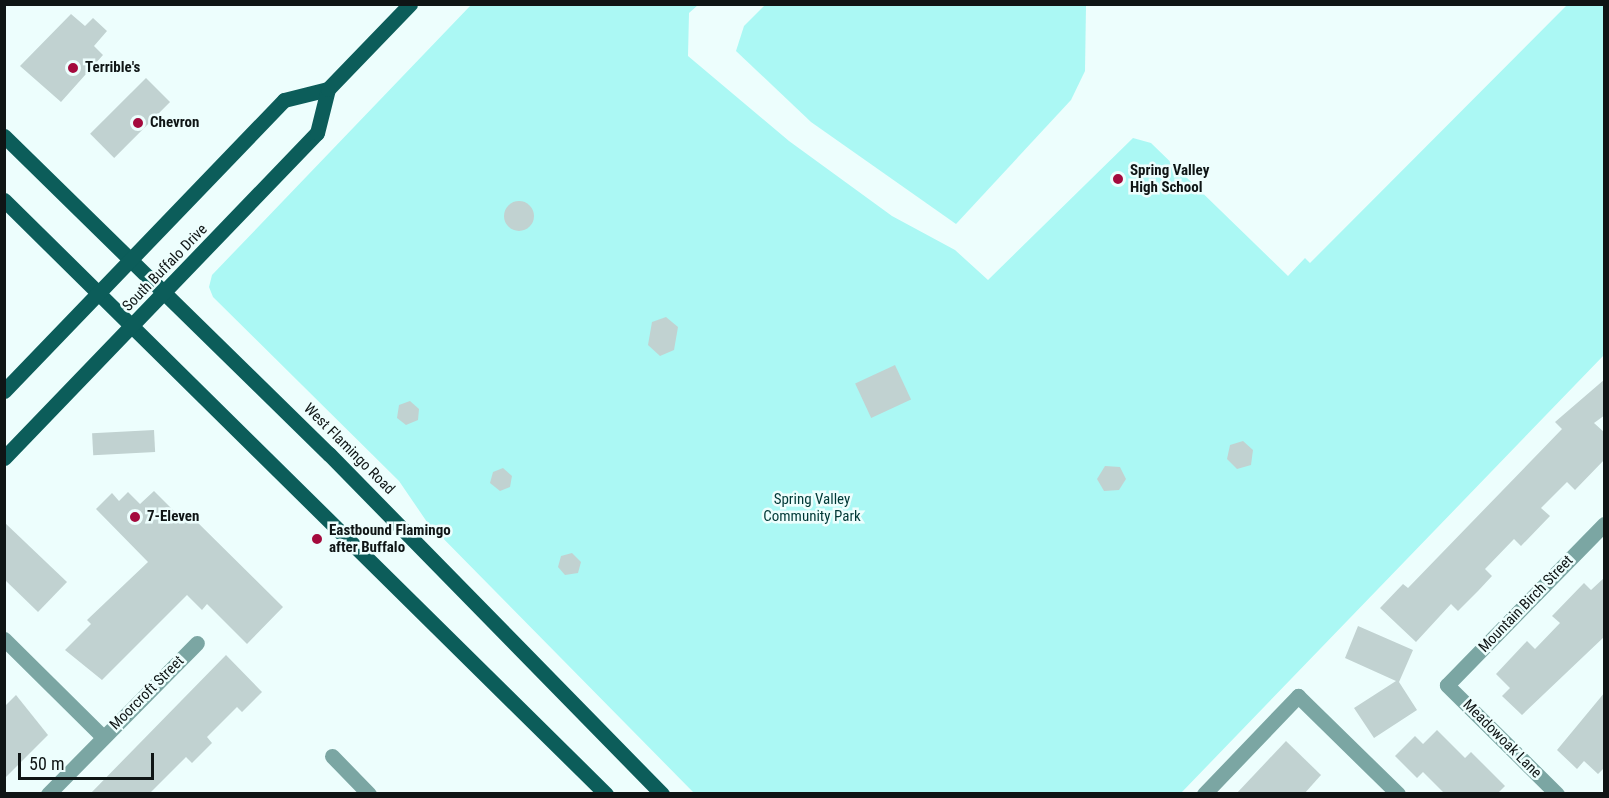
<!DOCTYPE html>
<html>
<head>
<meta charset="utf-8">
<style>
	body { margin:0 }
	#map { position:relative; width:1609px; height:798px; overflow:hidden; background:#edfefd; font-family:"Roboto Condensed",sans-serif }
	div>[style] { position:absolute }
	.green>* { inset:0; background:#abf8f4 }
	.building>* { inset:0; background:#c1d2d1; transform-origin:0 0 }
	.round { border-radius:50% }
	.minor>* { height:15px; margin:-7.5px; padding:0 7.5px; transform-origin:7.5px; border-radius:7.5px; background:#7ba6a3 }
	.major>* { height:15px; margin:-7.5px; padding:0 7.5px; transform-origin:7.5px; border-radius:7.5px; background:#0c5d5a }
	.dots>* { width:16px; height:16px; translate:-50% -50%; box-sizing:border-box; border:3px solid #edfefd; border-radius:50% }
	span { translate:-50% -50%; white-space:nowrap; text-align:center; line-height:1.15; -webkit-text-stroke:5px #edfefd; paint-order:stroke }
	.poi-label { font-size:15px; color:#0f1515; font-weight:700 }
	.left { translate:0 -50%; text-align:left }
	.street-label { font-size:15px; color:#0f1515 }
	.park-label { font-size:15px; color:#003836 }
	.frame { position:absolute; inset:0; border:6px solid #0f1515; pointer-events:none }
	.scale { position:absolute; left:18px; top:753px; width:136px; height:27px; box-sizing:border-box; border:3px solid #0f1515; border-top:0; padding-left:8px; font-size:18px; line-height:21px; white-space:nowrap; color:#0f1515; -webkit-text-stroke:4px #edfefd; paint-order:stroke }
</style>
</head>
<body>
<div id="map">
	<div class="green">
		<i style="clip-path:polygon(471px 5px,698px 5px,689px 13px,688px 56px,789px 141px,892px 216px,955px 250px,988px 280px,1133px 138px,1151px 143px,1288px 276px,1305px 258px,1310px 263px,1567px 5px,1604px 5px,1604px 355px,1181px 793px,694px 793px,427px 522px,399px 481px,213px 297px,209px 287px,212px 275px)"></i>
		<i style="clip-path:polygon(765px 5px,1086px 5px,1085px 71px,1071px 100px,956px 224px,811px 122px,736px 51px,744px 26px)"></i>
	</div>
	<div class="building">
		<i style="clip-path:polygon(71px 14px,85px 26px,93px 18px,107px 31px,94px 46px,103px 55px,61px 102px,20px 66px)"></i>
		<i style="left:146px;top:78px;width:34px;height:79px;rotate:45deg"></i>
		<i class="round" style="left:504px;top:201px;width:30px;height:30px"></i>
		<i style="clip-path:polygon(666px 317px,678px 327px,674px 350px,660px 356px,648px 345px,652px 322px)"></i>
		<i style="left:895px;top:365px;width:38px;height:44px;rotate:65deg"></i>
		<i style="clip-path:polygon(1605px 379px,1605px 415px,1594px 423px,1605px 433px,1605px 459px,1575px 490px,1567px 482px,1541px 508px,1550px 516px,1521px 546px,1514px 539px,1485px 569px,1492px 576px,1478px 591px,1458px 611px,1451px 604px,1416px 642px,1380px 608px,1403px 584px,1408px 588px,1562px 429px,1555px 422px)"></i>
		<i style="clip-path:polygon(410px 401px,419px 409px,418px 420px,406px 425px,397px 418px,399px 405px)"></i>
		<i style="left:154px;top:430px;width:22px;height:62px;rotate:87deg"></i>
		<i style="clip-path:polygon(1243px 441px,1253px 450px,1251px 465px,1237px 469px,1227px 459px,1230px 445px)"></i>
		<i style="clip-path:polygon(1105px 466px,1120px 467px,1126px 479px,1119px 490px,1104px 491px,1097px 479px)"></i>
		<i style="clip-path:polygon(503px 468px,512px 476px,510px 487px,500px 491px,490px 483px,493px 472px)"></i>
		<i style="clip-path:polygon(154px 491px,185px 522px,191px 516px,283px 607px,247px 644px,207px 604px,202px 610px,187px 595px,102px 680px,65px 650px,91px 624px,87px 620px,148px 562px,96px 509px,112px 493px,119px 501px,128px 492px,140px 504px)"></i>
		<i style="clip-path:polygon(4px 522px,67px 582px,38px 612px,4px 579px)"></i>
		<i style="clip-path:polygon(572px 553px,581px 562px,578px 573px,565px 575px,558px 567px,561px 556px)"></i>
		<i style="clip-path:polygon(1605px 577px,1605px 636px,1522px 715px,1502px 696px,1510px 688px,1496px 674px,1527px 641px,1535px 649px,1560px 623px,1552px 616px,1584px 583px,1591px 590px)"></i>
		<i style="clip-path:polygon(1358px 626px,1413px 650px,1399px 682px,1417px 710px,1374px 738px,1354px 708px,1396px 681px,1345px 658px)"></i>
		<i style="clip-path:polygon(226px 655px,262px 692px,242px 712px,237px 707px,207px 737px,212px 743px,192px 763px,186px 757px,149px 794px,90px 794px)"></i>
		<i style="clip-path:polygon(1605px 692px,1605px 767px,1598px 774px,1584px 761px,1577px 769px,1557px 750px)"></i>
		<i style="clip-path:polygon(16px 695px,48px 735px,4px 779px,4px 707px)"></i>
		<i style="clip-path:polygon(1437px 730px,1465px 758px,1471px 752px,1505px 786px,1497px 794px,1445px 794px,1423px 772px,1417px 778px,1395px 756px,1415px 736px,1423px 744px)"></i>
		<i style="clip-path:polygon(1286px 741px,1321px 775px,1304px 794px,1236px 794px)"></i>
	</div>
	<div class="minor">
		<i style="left:4px;top:639px;width:139px;rotate:44.7deg"></i>
		<i style="left:332px;top:756px;width:53px;rotate:45.8deg"></i>
		<i style="left:48px;top:794px;width:212px;rotate:-45.4deg"></i>
		<i style="left:1204px;top:794px;width:136px;rotate:-46.2deg"></i>
		<i style="left:1298px;top:696px;width:140px;rotate:44.4deg"></i>
		<i style="left:1557px;top:794px;width:155px;rotate:-135.3deg"></i>
		<i style="left:1447px;top:685px;width:225px;rotate:-45.7deg"></i>
	</div>
	<div class="major">
		<i style="left:4px;top:136px;width:455px;rotate:44.4deg"></i>
		<i style="left:329px;top:454px;width:476px;rotate:45.6deg"></i>
		<i style="left:4px;top:200px;width:846px;rotate:44.62deg"></i>
		<i style="left:4px;top:391px;width:404px;rotate:-46.1deg"></i>
		<i style="left:284px;top:100px;width:45px;rotate:-14deg"></i>
		<i style="left:4px;top:458px;width:451px;rotate:-46.1deg"></i>
		<i style="left:317px;top:133px;width:45px;rotate:-76deg"></i>
		<i style="left:328px;top:89px;width:118px;rotate:-46deg"></i>
	</div>
	<div class="dots">
		<i style="left:73px;top:68px;background:#a40a3d"></i>
		<i style="left:138px;top:123px;background:#a40a3d"></i>
		<i style="left:1118px;top:179px;background:#a40a3d"></i>
		<i style="left:135px;top:517px;background:#a40a3d"></i>
		<i style="left:317px;top:539px;background:#a40a3d"></i>
	</div>
	<div class="poi-label">
		<span class="left" style="left:85px;top:68px">Terrible's</span>
		<span class="left" style="left:150px;top:123px">Chevron</span>
		<span class="left" style="left:1130px;top:179px">Spring Valley<br>High School</span>
		<span class="left" style="left:147px;top:517px">7-Eleven</span>
		<span class="left" style="left:329px;top:539px">Eastbound Flamingo<br>after Buffalo</span>
	</div>
	<div class="street-label">
		<span style="left:165px;top:268px;rotate:-46deg">South Buffalo Drive</span>
		<span style="left:349px;top:449px;rotate:45deg">West Flamingo Road</span>
		<span style="left:1526px;top:604px;rotate:-46deg">Mountain Birch Street</span>
		<span style="left:147px;top:693px;rotate:-45deg">Moorcroft Street</span>
		<span style="left:1502px;top:739px;rotate:45deg">Meadowoak Lane</span>
	</div>
	<div class="park-label">
		<span style="left:812px;top:508px">Spring Valley<br>Community Park</span>
	</div>
	<div class="frame"></div>
	<div class="scale">50 m</div>
</div>
</body>
</html>
